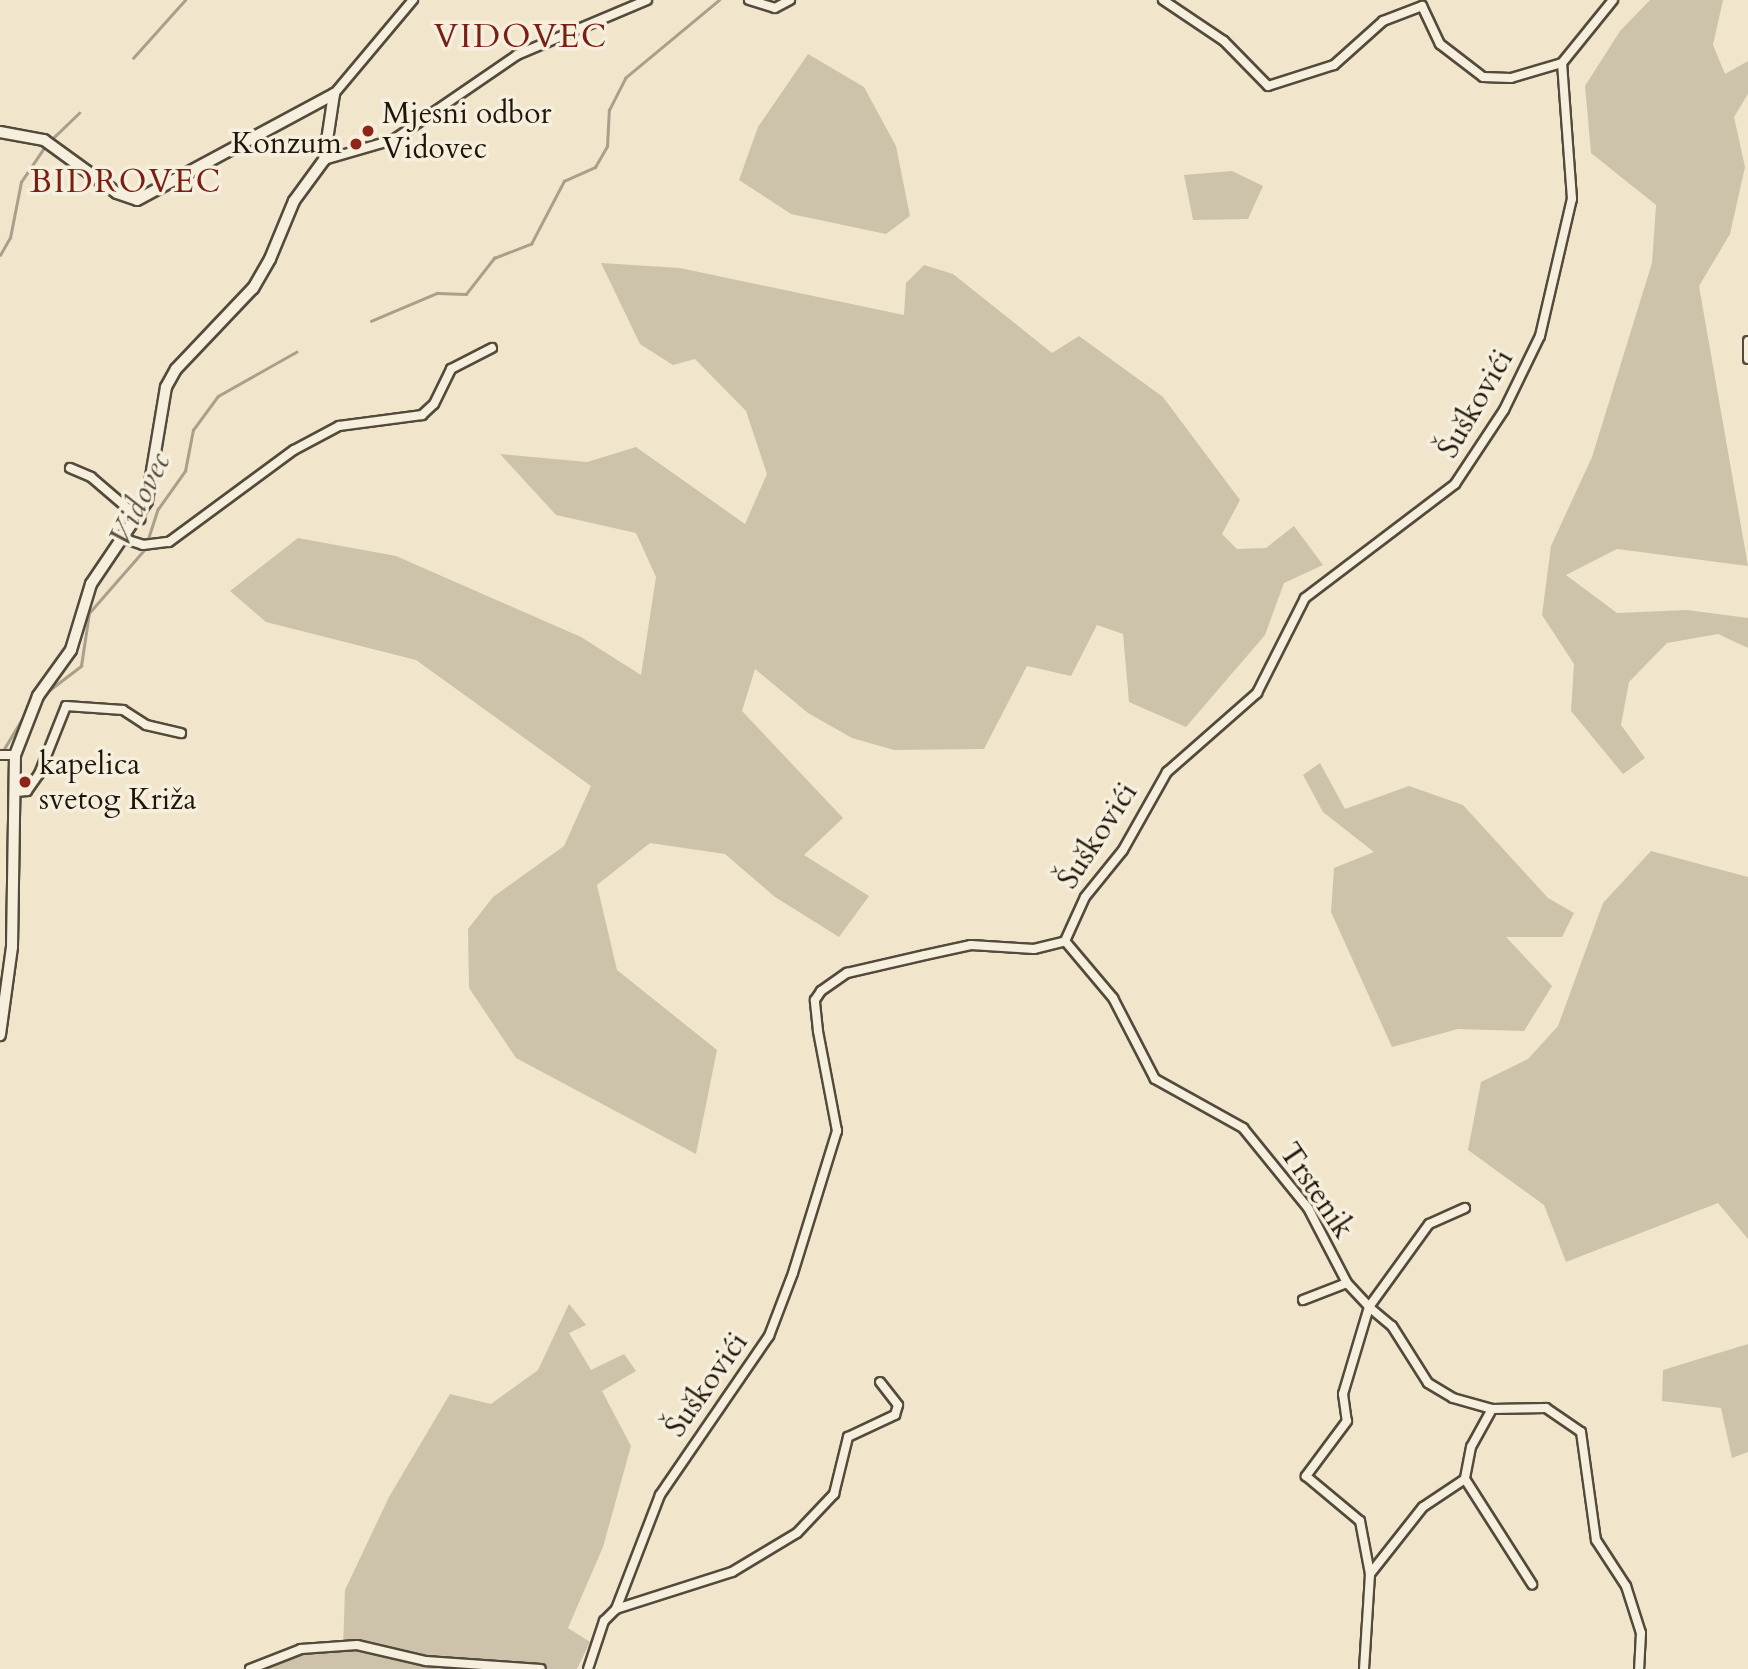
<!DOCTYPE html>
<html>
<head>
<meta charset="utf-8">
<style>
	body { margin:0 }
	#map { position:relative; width:1748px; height:1669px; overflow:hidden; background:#f1e6cc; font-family:Cardo,serif }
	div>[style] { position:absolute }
	.green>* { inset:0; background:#cdc3ab }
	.stream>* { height:2.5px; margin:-1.25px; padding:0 1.25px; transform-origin:1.25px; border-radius:1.25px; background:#aa9f8a }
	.roads { filter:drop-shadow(2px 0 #544a3b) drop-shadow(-2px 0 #544a3b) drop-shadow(0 2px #544a3b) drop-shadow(0 -2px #544a3b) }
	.minor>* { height:8px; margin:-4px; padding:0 4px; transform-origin:4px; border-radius:4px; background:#f6efde }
	.tertiary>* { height:10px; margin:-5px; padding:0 5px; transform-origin:5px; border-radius:5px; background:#f6efde }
	.dots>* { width:19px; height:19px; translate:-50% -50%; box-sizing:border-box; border:4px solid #f6efde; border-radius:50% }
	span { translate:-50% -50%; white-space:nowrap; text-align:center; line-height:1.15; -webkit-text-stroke:7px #f6efde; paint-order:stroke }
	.poi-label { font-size:30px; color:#1f160b }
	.left { translate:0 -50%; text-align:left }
	.right { translate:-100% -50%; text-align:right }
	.street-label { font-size:30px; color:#1f160b }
	.neighbourhood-label { font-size:32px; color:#7a1f14; letter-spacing:2px }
	.water-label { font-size:32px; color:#574d3e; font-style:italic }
	.quarter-label { font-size:33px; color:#7a1f14; letter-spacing:2px }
</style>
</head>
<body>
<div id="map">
	<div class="green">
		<i style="clip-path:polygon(1650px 0,1723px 0,1713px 45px,1725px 74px,1748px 61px,1748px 94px,1734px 117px,1745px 167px,1730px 234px,1699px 286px,1748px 566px,1617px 549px,1566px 575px,1617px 613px,1687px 610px,1748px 618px,1748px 648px,1718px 634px,1667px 643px,1629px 682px,1621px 725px,1645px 758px,1623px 774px,1571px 711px,1574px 664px,1542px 615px,1551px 546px,1592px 457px,1652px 263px,1656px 205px,1591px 153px,1585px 86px,1620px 31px)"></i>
		<i style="clip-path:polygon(808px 54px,864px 87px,896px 146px,910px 216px,886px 234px,791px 214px,739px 180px,758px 127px)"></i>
		<i style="clip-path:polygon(1232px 171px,1263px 186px,1248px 219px,1193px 220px,1184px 175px)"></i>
		<i style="clip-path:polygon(601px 263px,680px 268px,904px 315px,906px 283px,924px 265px,953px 274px,1052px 353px,1079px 336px,1163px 397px,1240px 500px,1222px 534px,1237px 549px,1266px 548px,1294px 526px,1323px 565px,1284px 583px,1265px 635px,1186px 727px,1129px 702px,1123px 634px,1097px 625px,1071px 676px,1027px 666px,984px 749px,894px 750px,852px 738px,808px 713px,755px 669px,742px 711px,843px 818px,804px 855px,869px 896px,839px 937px,775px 897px,725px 854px,650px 843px,597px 885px,617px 970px,717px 1050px,696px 1154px,516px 1058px,469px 988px,468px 929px,493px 897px,564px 846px,591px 786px,416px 660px,266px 622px,230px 591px,298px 538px,396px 556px,581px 637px,641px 675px,656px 577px,636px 533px,556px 515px,500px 454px,587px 462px,636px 447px,745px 524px,767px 474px,746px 411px,695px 359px,673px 365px,640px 344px)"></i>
		<i style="clip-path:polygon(1320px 763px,1345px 809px,1409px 786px,1463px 805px,1548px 898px,1574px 913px,1562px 937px,1506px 937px,1552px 986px,1524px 1031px,1458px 1029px,1392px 1047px,1331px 912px,1334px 868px,1374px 852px,1323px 812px,1303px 775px)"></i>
		<i style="clip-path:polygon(1651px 851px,1748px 877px,1748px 1239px,1718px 1203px,1566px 1262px,1544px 1205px,1468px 1150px,1481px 1082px,1528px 1059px,1558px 1026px,1603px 903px)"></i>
		<i style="clip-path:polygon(569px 1304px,586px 1325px,569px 1333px,591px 1370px,624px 1354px,636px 1371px,602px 1391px,631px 1446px,603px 1547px,568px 1628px,590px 1642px,577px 1669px,258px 1669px,293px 1655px,343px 1648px,345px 1590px,389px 1497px,450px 1394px,491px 1404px,538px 1370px)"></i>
		<i style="clip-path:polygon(1748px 1344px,1748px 1452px,1732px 1458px,1721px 1408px,1662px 1401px,1663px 1370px)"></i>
	</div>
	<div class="stream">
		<i style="left:133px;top:58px;width:78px;rotate:-48.1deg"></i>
		<i style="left:51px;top:140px;width:39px;rotate:-44deg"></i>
		<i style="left:0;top:255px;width:20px;rotate:-60deg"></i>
		<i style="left:10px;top:238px;width:57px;rotate:-78.9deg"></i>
		<i style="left:21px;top:182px;width:45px;rotate:-56deg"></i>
		<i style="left:371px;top:321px;width:72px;rotate:-23deg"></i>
		<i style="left:437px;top:293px;width:29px;rotate:2deg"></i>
		<i style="left:466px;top:294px;width:46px;rotate:-52.1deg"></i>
		<i style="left:494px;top:258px;width:40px;rotate:-21deg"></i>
		<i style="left:531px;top:244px;width:71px;rotate:-62.4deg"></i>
		<i style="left:564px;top:181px;width:34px;rotate:-24deg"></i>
		<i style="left:595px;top:167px;width:24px;rotate:-60deg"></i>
		<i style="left:607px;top:146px;width:36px;rotate:-87deg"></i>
		<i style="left:609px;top:110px;width:36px;rotate:-63deg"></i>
		<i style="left:625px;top:78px;width:122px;rotate:-39.7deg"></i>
		<i style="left:147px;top:542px;width:35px;rotate:-72deg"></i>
		<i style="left:158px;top:509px;width:47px;rotate:-54.6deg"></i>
		<i style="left:185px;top:471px;width:42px;rotate:-79deg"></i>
		<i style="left:193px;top:430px;width:42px;rotate:-53.7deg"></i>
		<i style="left:218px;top:396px;width:90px;rotate:-29.4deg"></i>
		<i style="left:43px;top:695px;width:48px;rotate:-37.3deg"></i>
		<i style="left:81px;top:666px;width:54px;rotate:-81.4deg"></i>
		<i style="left:89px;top:613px;width:86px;rotate:-48.8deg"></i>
		<i style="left:1px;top:754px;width:52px;rotate:-59deg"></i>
	</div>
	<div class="roads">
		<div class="minor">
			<i style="left:749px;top:0;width:27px;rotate:17deg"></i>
			<i style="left:775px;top:8px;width:17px;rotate:-28deg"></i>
			<i style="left:1163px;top:0;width:73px;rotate:33.9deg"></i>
			<i style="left:1224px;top:41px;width:63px;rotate:45.6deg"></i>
			<i style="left:1268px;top:86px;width:69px;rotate:-17.7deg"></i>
			<i style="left:1334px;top:65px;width:66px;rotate:-41.9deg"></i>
			<i style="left:1383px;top:21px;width:42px;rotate:-21deg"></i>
			<i style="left:1422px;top:6px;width:42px;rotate:64.7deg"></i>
			<i style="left:1440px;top:44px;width:54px;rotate:37.5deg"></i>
			<i style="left:1483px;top:77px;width:28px;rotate:2deg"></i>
			<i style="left:1511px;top:78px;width:53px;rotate:-16.4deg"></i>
			<i style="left:334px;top:94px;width:123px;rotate:-50deg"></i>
			<i style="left:324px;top:160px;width:72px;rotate:-16.2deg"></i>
			<i style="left:393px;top:140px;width:150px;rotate:-34.4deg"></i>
			<i style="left:517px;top:55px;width:141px;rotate:-22.9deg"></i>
			<i style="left:1748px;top:341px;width:18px;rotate:90deg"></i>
			<i style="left:70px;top:468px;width:23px;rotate:23deg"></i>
			<i style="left:91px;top:477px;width:65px;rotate:40.6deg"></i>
			<i style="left:125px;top:539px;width:19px;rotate:18deg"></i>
			<i style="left:143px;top:545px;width:26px;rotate:-7deg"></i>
			<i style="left:169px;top:542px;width:155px;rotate:-36.4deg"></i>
			<i style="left:294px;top:450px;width:51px;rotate:-28.1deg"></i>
			<i style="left:339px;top:426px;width:84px;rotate:-7.5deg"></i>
			<i style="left:422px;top:415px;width:16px;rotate:-43deg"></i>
			<i style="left:434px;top:404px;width:39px;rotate:-64deg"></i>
			<i style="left:451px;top:369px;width:46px;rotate:-27.1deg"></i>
			<i style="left:0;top:755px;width:15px"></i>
			<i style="left:16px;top:792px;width:11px;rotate:-5deg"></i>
			<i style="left:27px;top:791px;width:21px;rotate:-55deg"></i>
			<i style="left:39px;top:774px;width:73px;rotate:-68.3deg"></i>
			<i style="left:66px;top:706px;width:57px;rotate:4deg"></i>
			<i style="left:123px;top:710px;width:27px;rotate:33deg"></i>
			<i style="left:146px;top:725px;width:36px;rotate:13deg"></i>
			<i style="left:1065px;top:941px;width:75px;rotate:49.9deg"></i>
			<i style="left:1113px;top:998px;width:91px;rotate:62.6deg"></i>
			<i style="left:1155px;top:1079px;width:101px;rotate:29.1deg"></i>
			<i style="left:1243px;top:1128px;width:103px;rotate:50.9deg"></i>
			<i style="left:1308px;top:1208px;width:85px;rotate:62.5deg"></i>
			<i style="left:1347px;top:1283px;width:33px;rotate:47deg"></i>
			<i style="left:1369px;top:1307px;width:91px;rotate:106.6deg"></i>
			<i style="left:1343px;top:1394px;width:27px;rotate:82deg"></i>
			<i style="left:1347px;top:1421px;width:69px;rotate:126.7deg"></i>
			<i style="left:1306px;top:1476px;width:70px;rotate:39.8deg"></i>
			<i style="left:1360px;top:1521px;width:54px;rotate:79.3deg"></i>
			<i style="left:1370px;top:1574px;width:95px;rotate:93.6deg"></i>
			<i style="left:1465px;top:1208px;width:39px;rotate:156deg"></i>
			<i style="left:1429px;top:1224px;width:102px;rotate:125.9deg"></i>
			<i style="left:1369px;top:1307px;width:30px;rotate:40deg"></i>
			<i style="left:1392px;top:1326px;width:67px;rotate:57.7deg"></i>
			<i style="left:1428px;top:1383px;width:29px;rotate:31deg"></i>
			<i style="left:1453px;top:1398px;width:41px;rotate:15.8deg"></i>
			<i style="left:1492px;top:1409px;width:43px;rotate:118.9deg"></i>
			<i style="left:1471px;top:1447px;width:33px;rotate:101deg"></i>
			<i style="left:1465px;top:1479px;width:125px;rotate:57.5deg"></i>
			<i style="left:1303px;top:1300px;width:47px;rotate:-21.1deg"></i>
			<i style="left:1492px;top:1409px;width:54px;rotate:-1.1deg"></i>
			<i style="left:1546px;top:1408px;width:42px;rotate:34.4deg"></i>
			<i style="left:1581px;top:1432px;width:109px;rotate:82.1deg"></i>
			<i style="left:1596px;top:1540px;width:55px;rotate:56.9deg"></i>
			<i style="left:1626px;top:1586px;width:49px;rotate:72.3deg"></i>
			<i style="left:1641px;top:1633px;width:36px;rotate:93deg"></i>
			<i style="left:1370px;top:1574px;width:85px;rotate:-51.7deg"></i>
			<i style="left:1423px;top:1507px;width:50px;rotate:-33.7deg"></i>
			<i style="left:616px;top:1609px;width:122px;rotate:-68.9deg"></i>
			<i style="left:660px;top:1495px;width:193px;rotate:-55.6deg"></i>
			<i style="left:769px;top:1336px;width:67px;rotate:-69.1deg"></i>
			<i style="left:793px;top:1273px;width:149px;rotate:-72.8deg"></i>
			<i style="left:837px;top:1131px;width:102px;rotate:-100.8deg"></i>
			<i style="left:818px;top:1031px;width:31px;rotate:-96deg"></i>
			<i style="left:815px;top:1000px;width:11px;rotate:-56deg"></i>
			<i style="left:821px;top:991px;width:32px;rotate:-35deg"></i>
			<i style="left:847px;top:973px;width:80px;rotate:-13deg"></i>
			<i style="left:925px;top:955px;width:47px;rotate:-12.3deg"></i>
			<i style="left:971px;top:945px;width:63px;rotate:3.6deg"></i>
			<i style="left:1034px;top:949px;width:32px;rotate:-14deg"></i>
			<i style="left:1065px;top:941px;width:48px;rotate:-65.6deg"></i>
			<i style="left:1085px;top:897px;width:60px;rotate:-51deg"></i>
			<i style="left:1123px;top:850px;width:90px;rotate:-60.6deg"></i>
			<i style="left:1167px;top:772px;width:120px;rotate:-41.3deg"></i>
			<i style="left:1257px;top:693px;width:106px;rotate:-63.2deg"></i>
			<i style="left:1305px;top:598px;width:188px;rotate:-37.2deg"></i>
			<i style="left:1455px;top:484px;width:89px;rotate:-56.5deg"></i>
			<i style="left:1504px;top:410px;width:82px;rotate:-64.1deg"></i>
			<i style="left:1540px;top:336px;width:141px;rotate:-76.9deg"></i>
			<i style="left:1572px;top:199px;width:136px;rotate:-94.2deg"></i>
			<i style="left:1562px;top:63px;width:81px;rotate:-51deg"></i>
			<i style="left:250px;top:1669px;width:55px;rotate:-21.4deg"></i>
			<i style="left:301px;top:1649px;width:56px;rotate:-4.1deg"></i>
			<i style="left:357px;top:1645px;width:71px;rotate:13.1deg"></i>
			<i style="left:426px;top:1661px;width:115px;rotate:4deg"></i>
			<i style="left:588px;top:1669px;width:51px;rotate:-71.6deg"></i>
			<i style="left:604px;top:1621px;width:17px;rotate:-45deg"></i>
			<i style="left:616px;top:1609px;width:122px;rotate:-17.7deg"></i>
			<i style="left:732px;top:1572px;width:76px;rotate:-31deg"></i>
			<i style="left:797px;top:1533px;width:54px;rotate:-46.5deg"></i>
			<i style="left:834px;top:1494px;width:59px;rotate:-76.2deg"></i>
			<i style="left:848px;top:1437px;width:52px;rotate:-25.1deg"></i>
			<i style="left:895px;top:1415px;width:10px;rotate:-73deg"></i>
			<i style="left:898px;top:1405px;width:29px;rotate:-128deg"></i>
		</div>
		<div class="tertiary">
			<i style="left:0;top:132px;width:45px;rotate:10.3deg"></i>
			<i style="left:44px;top:140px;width:90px;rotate:36deg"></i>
			<i style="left:117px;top:193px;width:21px;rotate:19deg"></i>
			<i style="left:137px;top:200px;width:224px;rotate:-28.3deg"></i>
			<i style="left:334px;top:94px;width:67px;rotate:98.6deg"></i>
			<i style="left:324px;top:160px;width:51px;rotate:126.2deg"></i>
			<i style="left:294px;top:201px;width:63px;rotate:112.5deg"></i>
			<i style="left:270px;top:259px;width:34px;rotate:120deg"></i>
			<i style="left:253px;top:288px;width:112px;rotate:133.5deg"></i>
			<i style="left:176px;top:369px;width:21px;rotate:119deg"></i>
			<i style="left:166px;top:387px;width:116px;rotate:99.5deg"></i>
			<i style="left:147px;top:501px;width:100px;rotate:124deg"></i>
			<i style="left:91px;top:584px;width:69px;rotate:106.9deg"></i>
			<i style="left:71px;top:650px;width:57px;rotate:125.7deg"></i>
			<i style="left:38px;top:696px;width:63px;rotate:111.3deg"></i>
			<i style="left:15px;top:755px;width:192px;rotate:90.9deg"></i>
			<i style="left:12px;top:947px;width:89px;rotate:97.8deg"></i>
		</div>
	</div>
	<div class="dots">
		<i style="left:368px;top:131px;background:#8f2418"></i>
		<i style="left:356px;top:144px;background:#8f2418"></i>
		<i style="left:25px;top:782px;background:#8f2418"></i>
	</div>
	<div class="poi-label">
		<span class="left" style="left:382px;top:131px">Mjesni odbor<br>Vidovec</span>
		<span class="right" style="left:342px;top:144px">Konzum</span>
		<span class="left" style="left:39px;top:782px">kapelica<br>svetog Križa</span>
	</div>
	<div class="street-label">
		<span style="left:1476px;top:404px;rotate:-60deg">Šuškovići</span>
		<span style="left:1098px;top:836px;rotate:-57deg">Šuškovići</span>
		<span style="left:1316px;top:1191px;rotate:56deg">Trstenik</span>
		<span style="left:707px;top:1385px;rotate:-55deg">Šuškovići</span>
	</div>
	<div class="neighbourhood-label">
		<span style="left:126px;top:182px">BIDROVEC</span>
	</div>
	<div class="water-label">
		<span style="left:140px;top:500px;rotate:-64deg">Vidovec</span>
	</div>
	<div class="quarter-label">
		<span style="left:521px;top:37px">VIDOVEC</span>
	</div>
</div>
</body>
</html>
